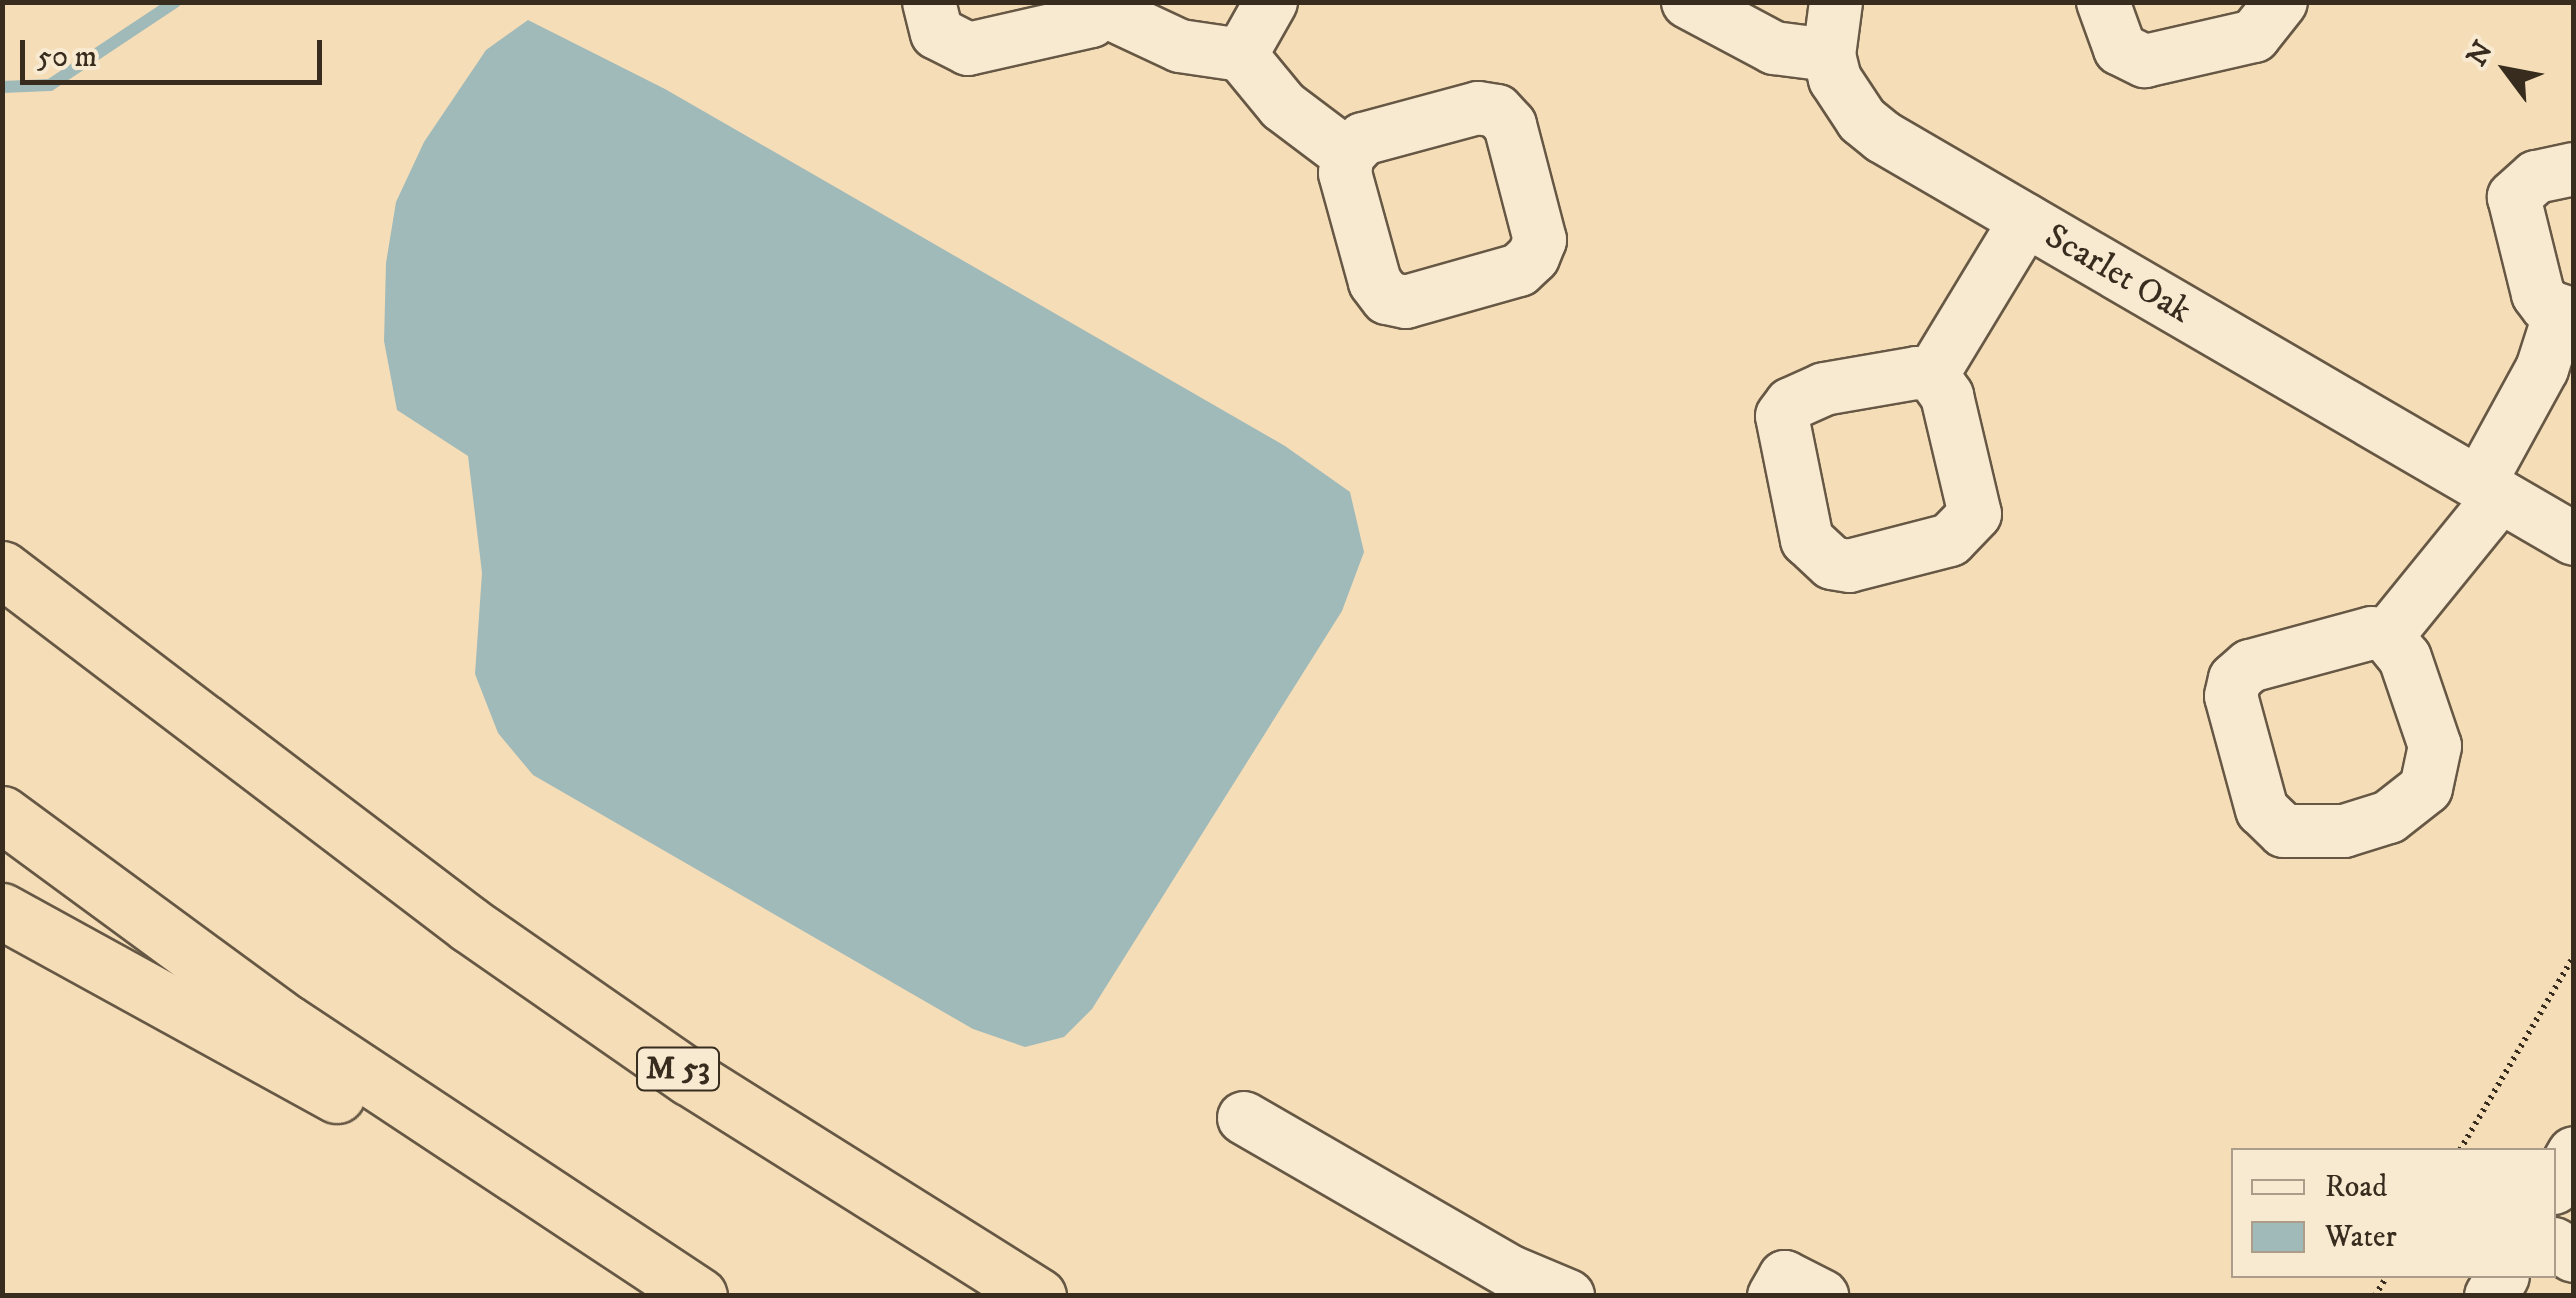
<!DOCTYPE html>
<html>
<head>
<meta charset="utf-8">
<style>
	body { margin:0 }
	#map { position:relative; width:2576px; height:1298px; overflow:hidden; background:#f5ddb8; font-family:"IM FELL DW Pica",serif }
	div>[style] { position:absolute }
	.water>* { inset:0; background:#a0bab9 }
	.stream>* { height:12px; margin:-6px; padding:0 6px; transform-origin:6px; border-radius:6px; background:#a0bab9 }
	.path>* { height:6px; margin-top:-3px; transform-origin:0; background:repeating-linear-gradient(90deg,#372c1e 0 2.5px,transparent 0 7.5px) }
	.roads { filter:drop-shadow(2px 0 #665844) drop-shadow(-2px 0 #665844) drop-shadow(0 2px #665844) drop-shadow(0 -2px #665844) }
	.minor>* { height:52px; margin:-26px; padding:0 26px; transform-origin:26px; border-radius:26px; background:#f8e9d1 }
	.highway>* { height:55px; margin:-27.5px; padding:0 27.5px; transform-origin:27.5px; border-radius:27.5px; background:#f5ddb8 }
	span { translate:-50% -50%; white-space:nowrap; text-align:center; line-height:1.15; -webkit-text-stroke:10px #f8e9d1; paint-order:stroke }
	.shield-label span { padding:2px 8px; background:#f8e9d1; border:2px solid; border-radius:8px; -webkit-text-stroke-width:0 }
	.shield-label { font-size:32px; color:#372c1e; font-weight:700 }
	.street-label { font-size:35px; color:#372c1e }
	.frame { position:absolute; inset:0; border:5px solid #372c1e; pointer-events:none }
	.legend { position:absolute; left:2231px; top:1148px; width:325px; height:130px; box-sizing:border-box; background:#f8e9d1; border:2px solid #ab9d89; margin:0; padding:12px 18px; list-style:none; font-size:30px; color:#372c1e }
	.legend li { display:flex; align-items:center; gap:20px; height:50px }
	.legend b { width:50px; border:2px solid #ab9d89 }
	.north { position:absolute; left:2456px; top:20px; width:100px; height:100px; -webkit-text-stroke:8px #f8e9d1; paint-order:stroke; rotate:302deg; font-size:28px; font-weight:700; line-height:40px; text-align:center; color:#372c1e }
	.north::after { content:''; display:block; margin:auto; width:35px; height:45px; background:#372c1e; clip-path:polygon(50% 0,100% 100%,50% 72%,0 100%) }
	.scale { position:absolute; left:20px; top:40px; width:302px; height:45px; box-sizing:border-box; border:5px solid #372c1e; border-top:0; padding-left:12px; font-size:30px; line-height:35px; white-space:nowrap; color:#372c1e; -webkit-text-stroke:8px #f8e9d1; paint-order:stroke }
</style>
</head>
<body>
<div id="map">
	<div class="water">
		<i style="clip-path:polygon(528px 20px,665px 89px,1285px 446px,1350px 492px,1364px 552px,1342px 611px,1092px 1009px,1064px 1037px,1025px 1047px,973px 1029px,533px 775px,498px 733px,475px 674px,482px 573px,468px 456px,397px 410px,384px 341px,386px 263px,396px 202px,424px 142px,486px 50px)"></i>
	</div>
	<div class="stream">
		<i style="left:2px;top:87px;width:48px;rotate:-2.4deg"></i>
		<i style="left:50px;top:85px;width:150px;rotate:-33.6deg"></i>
	</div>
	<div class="path">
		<i style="left:2460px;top:1150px;width:225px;rotate:-59.6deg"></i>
		<i style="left:2375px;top:1296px;width:23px;rotate:-59deg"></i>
	</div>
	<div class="roads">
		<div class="minor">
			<i style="left:929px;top:2px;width:32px;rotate:76deg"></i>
			<i style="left:937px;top:33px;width:35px;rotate:27deg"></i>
			<i style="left:968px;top:49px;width:126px;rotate:-12.8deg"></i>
			<i style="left:1091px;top:21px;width:24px;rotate:-54deg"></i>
			<i style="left:1688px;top:2px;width:98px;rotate:28.1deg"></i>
			<i style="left:1774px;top:48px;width:55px;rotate:7.3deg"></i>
			<i style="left:1836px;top:2px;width:53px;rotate:97.5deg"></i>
			<i style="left:1829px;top:55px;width:25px;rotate:76deg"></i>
			<i style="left:1835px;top:79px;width:49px;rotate:56.6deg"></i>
			<i style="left:1862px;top:120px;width:27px;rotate:39deg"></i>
			<i style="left:1883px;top:137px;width:799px;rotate:30.19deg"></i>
			<i style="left:2103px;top:2px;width:50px;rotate:70.1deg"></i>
			<i style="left:2120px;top:49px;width:28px;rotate:26deg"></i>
			<i style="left:2145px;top:61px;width:112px;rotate:-12.9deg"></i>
			<i style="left:2254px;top:36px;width:43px;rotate:-51.5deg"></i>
			<i style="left:1103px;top:10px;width:85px;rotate:25.1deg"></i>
			<i style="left:1180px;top:46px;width:62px;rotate:8.4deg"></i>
			<i style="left:1241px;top:55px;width:66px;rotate:50.5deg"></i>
			<i style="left:1283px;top:106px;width:81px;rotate:37deg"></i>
			<i style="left:1241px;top:55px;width:61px;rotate:-60.5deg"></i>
			<i style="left:1478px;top:108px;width:19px;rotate:9deg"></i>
			<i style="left:1497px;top:111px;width:19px;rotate:47deg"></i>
			<i style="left:1510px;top:125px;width:119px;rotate:75.4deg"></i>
			<i style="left:1540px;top:240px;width:18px;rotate:112deg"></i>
			<i style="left:1533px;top:257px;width:19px;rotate:137deg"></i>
			<i style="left:1519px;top:270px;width:117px;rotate:164.2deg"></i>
			<i style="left:1406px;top:302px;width:19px;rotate:-168deg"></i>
			<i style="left:1387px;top:298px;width:20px;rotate:-127deg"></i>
			<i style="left:1375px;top:282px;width:113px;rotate:-105.4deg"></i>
			<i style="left:1345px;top:173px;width:18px;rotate:-81deg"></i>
			<i style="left:1348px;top:155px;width:22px;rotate:-47deg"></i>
			<i style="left:1363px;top:139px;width:119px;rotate:-15.1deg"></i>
			<i style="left:2574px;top:169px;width:39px;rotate:168deg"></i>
			<i style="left:2536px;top:177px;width:30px;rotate:138deg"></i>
			<i style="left:2514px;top:197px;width:100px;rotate:76.1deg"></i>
			<i style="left:2538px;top:294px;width:15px;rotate:53deg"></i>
			<i style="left:2547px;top:306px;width:28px;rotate:18deg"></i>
			<i style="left:1917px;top:373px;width:15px;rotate:8deg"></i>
			<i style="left:1932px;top:375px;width:26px;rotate:54deg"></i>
			<i style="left:1947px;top:396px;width:121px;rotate:76.7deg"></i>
			<i style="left:1975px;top:514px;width:36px;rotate:134deg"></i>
			<i style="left:1950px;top:540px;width:104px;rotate:165.6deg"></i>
			<i style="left:1849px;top:566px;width:17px;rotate:-170deg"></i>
			<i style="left:1832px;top:563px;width:34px;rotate:-137deg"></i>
			<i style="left:1807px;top:540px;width:126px;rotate:-101.4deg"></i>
			<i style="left:1782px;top:416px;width:15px;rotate:-53deg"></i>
			<i style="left:1791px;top:404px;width:36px;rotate:-24deg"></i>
			<i style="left:1824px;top:389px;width:94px;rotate:-9.8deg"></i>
			<i style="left:1932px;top:375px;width:181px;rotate:-58.8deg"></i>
			<i style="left:2479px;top:484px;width:131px;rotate:-61.3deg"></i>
			<i style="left:2542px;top:369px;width:59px;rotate:-72.2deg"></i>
			<i style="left:2372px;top:633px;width:15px;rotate:11deg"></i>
			<i style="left:2387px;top:636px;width:28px;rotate:51deg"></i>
			<i style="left:2405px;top:658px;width:93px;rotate:71.2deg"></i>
			<i style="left:2435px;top:746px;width:43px;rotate:102.1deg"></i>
			<i style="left:2426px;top:788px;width:47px;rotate:141.9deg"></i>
			<i style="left:2389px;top:817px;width:47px;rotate:162.7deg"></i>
			<i style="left:2344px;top:831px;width:60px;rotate:180deg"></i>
			<i style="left:2284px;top:831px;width:30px;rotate:-136deg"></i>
			<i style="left:2262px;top:810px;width:118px;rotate:-105.2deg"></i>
			<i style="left:2231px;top:696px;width:17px;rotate:-77deg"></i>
			<i style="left:2235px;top:679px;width:20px;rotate:-41deg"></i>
			<i style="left:2250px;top:666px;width:126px;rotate:-15.1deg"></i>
			<i style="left:2387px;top:636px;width:179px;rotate:-50.9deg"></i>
			<i style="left:1244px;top:1118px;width:308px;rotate:30deg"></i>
			<i style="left:1511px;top:1272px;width:62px;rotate:22.8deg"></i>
			<i style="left:2554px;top:1188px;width:40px;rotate:-60.3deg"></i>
			<i style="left:2554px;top:1244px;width:23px;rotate:31deg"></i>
			<i style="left:1774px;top:1296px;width:22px;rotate:-60deg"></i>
			<i style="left:1785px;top:1277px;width:42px;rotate:27.2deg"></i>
			<i style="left:2491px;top:1296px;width:23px;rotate:-59deg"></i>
		</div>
		<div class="highway">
			<i style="left:2px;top:569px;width:588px;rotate:37.26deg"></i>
			<i style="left:470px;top:925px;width:267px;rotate:34.8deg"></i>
			<i style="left:689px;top:1077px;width:412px;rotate:32.1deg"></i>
			<i style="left:2px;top:814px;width:353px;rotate:36.3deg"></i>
			<i style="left:287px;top:1023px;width:494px;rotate:33.5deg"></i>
			<i style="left:2px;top:911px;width:382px;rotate:28.8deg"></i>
		</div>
	</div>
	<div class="shield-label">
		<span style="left:678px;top:1069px">M 53</span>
	</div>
	<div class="street-label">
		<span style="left:2118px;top:274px;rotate:30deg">Scarlet Oak</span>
	</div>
	<div class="frame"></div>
	<ul class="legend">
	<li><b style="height:12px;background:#f8e9d1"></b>Road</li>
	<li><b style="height:28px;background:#a0bab9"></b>Water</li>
	</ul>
	<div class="north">N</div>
	<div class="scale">50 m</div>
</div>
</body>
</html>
